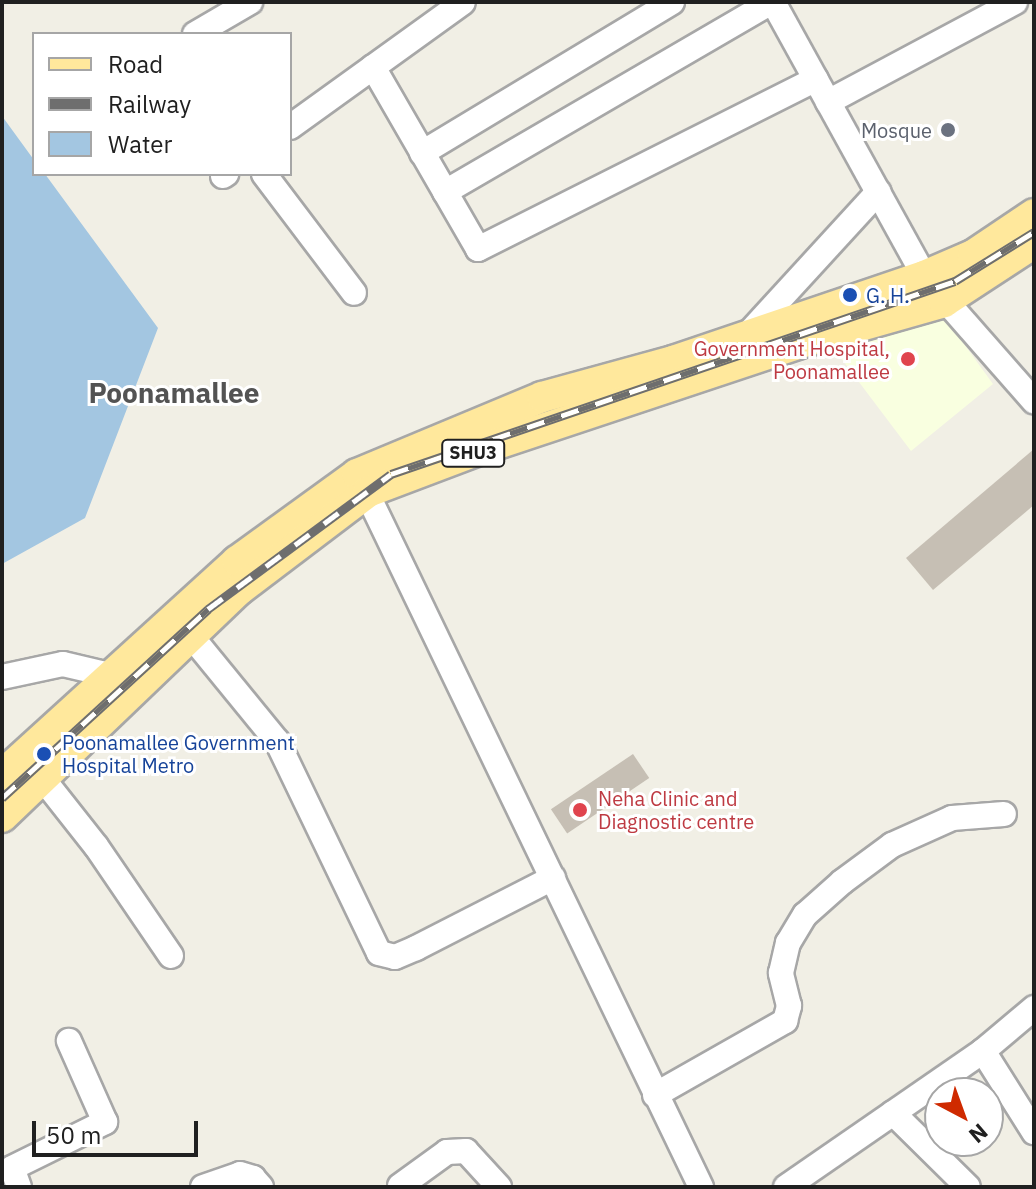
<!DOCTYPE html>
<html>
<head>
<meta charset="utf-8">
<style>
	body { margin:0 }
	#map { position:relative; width:1036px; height:1189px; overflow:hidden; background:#f1efe5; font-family:"IBM Plex Sans",sans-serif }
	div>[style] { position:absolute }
	.education>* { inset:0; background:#f9ffe0 }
	.water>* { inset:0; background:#a3c6e1 }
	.building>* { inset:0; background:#c6bfb4; transform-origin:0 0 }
	.roads { filter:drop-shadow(2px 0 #a7a7a7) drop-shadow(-2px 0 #a7a7a7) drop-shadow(0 2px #a7a7a7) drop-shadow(0 -2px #a7a7a7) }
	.minor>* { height:24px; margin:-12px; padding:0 12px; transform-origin:12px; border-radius:12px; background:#fff }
	.major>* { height:30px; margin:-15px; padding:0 15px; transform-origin:15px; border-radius:15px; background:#ffe89c }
	.rail>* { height:9px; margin-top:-4.5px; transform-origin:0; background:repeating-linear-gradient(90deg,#fff 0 18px,#6e6e6e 0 36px); box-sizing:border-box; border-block:2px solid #6e6e6e }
	.dots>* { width:22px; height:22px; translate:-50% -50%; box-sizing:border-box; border:4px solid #fff; border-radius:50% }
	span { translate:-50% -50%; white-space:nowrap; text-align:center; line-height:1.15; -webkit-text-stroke:6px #fff; paint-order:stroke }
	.shield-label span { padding:2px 6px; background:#fff; border:2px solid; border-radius:6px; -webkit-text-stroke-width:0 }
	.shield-label { font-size:18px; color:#202020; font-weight:700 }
	.worship-label { font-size:20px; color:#5b616d }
	.right { translate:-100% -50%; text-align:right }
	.transit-label { font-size:20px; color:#164399 }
	.left { translate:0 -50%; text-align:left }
	.health-label { font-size:20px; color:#be3a42 }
	.district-label { font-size:28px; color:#535353; font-weight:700 }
	.frame { position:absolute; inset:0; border:4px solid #202020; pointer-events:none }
	.legend { position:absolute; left:32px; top:32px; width:260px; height:144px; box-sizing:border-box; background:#fff; border:2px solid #a6a6a6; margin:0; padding:10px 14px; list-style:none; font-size:24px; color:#202020 }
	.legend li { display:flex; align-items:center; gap:16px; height:40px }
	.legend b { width:40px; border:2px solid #a6a6a6 }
	.north { position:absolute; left:924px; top:1077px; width:80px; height:80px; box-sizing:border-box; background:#fff; border:2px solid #a6a6a6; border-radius:50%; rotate:139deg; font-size:22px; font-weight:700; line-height:32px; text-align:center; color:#202020 }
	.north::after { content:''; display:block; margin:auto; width:28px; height:36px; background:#cf2a00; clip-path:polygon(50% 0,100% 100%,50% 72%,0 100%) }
	.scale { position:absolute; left:32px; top:1121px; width:166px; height:36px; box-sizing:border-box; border:4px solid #202020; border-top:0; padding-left:10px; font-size:24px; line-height:28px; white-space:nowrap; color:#202020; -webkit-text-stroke:6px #fff; paint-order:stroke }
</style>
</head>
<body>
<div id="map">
	<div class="education">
		<i style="clip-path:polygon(935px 304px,993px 384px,911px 451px,822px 333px)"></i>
	</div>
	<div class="water">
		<i style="clip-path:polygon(2px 116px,34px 160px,34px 174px,45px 174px,158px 328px,85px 518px,2px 564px)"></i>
	</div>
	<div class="building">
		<i style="clip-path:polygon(1034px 449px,1034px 505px,933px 590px,906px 558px)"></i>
		<i style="left:633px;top:754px;width:29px;height:99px;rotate:56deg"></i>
	</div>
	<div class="roads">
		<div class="minor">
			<i style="left:773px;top:2px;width:313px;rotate:61.1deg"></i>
			<i style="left:924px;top:276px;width:167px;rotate:48.7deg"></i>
			<i style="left:195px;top:34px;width:64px;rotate:-30.2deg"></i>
			<i style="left:373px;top:67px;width:210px;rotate:60deg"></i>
			<i style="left:478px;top:249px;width:378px;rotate:-26.7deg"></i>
			<i style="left:828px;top:102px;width:212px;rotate:-28.1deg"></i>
			<i style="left:290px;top:127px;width:213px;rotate:-35.8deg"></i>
			<i style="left:422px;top:153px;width:292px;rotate:-31.1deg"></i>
			<i style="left:264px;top:174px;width:149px;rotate:52.9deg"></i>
			<i style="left:223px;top:176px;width:4px;rotate:-34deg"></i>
			<i style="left:445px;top:192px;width:377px;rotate:-30.2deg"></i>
			<i style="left:748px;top:334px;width:193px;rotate:-47.5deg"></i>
			<i style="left:360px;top:479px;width:786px;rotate:64.28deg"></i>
			<i style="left:191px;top:636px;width:136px;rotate:50.7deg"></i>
			<i style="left:277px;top:741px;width:235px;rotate:64.3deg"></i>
			<i style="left:379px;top:953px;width:16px;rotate:14deg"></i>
			<i style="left:395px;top:957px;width:23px;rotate:-23deg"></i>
			<i style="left:416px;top:948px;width:154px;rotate:-27.1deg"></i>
			<i style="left:2px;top:677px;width:62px;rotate:-12deg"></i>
			<i style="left:63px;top:664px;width:52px;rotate:13.2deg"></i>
			<i style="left:114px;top:676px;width:11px;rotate:41deg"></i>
			<i style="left:43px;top:779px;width:85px;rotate:51.7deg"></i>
			<i style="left:96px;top:846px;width:133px;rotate:55.7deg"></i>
			<i style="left:983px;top:1051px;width:96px;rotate:57.8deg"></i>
			<i style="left:655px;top:1095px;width:150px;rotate:-29.6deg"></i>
			<i style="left:785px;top:1021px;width:16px;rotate:-75deg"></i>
			<i style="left:789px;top:1006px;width:34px;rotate:-104deg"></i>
			<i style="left:781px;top:973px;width:31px;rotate:-77deg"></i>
			<i style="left:788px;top:943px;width:33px;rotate:-59deg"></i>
			<i style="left:805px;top:915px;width:50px;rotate:-41.7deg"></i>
			<i style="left:842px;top:882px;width:62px;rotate:-36.5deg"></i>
			<i style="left:892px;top:845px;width:66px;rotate:-24.2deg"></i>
			<i style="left:952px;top:818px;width:52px;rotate:-4.4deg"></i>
			<i style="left:893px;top:1113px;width:105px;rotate:44.6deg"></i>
			<i style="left:400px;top:1186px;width:58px;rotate:-35.9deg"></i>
			<i style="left:447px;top:1152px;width:19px;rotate:-3deg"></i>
			<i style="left:466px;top:1151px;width:49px;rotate:47.5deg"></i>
			<i style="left:19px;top:1187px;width:20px;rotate:-110deg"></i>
			<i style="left:12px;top:1168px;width:104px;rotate:-26.3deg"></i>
			<i style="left:105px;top:1122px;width:89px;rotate:-114deg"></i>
			<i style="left:203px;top:1187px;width:39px;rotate:-19deg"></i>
			<i style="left:240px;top:1174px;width:14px;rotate:17deg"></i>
			<i style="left:253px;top:1178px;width:12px;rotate:48deg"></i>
			<i style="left:786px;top:1187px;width:239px;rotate:-34.6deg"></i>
			<i style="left:983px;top:1051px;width:67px;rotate:-40.1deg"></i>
		</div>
		<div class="major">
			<i style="left:2px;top:775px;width:318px;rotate:-42.3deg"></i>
			<i style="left:237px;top:561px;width:148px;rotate:-35.9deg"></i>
			<i style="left:357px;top:474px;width:200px;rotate:-22.6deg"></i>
			<i style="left:542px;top:397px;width:136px;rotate:-15.4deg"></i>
			<i style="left:673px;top:361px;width:265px;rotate:-18.7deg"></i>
			<i style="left:924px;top:276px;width:53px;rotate:-23.2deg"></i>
			<i style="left:973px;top:255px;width:73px;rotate:-33.9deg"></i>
			<i style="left:2px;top:817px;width:328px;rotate:-43.8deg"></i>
			<i style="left:239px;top:590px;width:162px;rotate:-37.2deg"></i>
			<i style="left:368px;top:492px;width:122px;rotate:-20.7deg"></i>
			<i style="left:482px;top:449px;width:332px;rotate:-18.4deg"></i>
			<i style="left:797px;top:344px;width:153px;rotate:-15.9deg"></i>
			<i style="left:944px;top:302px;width:108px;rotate:-33.2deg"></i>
		</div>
	</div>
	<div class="rail">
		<i style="left:2px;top:798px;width:280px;rotate:-42.5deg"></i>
		<i style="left:208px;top:609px;width:227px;rotate:-36.4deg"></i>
		<i style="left:391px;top:474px;width:596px;rotate:-18.89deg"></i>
		<i style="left:955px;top:281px;width:93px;rotate:-31.8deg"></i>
	</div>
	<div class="dots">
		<i style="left:948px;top:130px;background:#6b7280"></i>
		<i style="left:850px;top:295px;background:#1a4fb4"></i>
		<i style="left:908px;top:359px;background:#e0444e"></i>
		<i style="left:44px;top:754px;background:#1a4fb4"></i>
		<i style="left:580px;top:810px;background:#e0444e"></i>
	</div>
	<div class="shield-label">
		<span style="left:473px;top:453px">SHU3</span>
	</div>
	<div class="worship-label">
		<span class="right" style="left:932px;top:130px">Mosque</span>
	</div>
	<div class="transit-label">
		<span class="left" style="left:866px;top:295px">G. H.</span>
		<span class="left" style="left:62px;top:754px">Poonamallee Government<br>Hospital Metro</span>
	</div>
	<div class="health-label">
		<span class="right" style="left:890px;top:360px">Government Hospital,<br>Poonamallee</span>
		<span class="left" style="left:598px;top:810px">Neha Clinic and<br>Diagnostic centre</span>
	</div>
	<div class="district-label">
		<span style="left:174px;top:393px">Poonamallee</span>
	</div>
	<div class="frame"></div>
	<ul class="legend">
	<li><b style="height:10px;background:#ffe89c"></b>Road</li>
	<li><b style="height:10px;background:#6e6e6e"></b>Railway</li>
	<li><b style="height:22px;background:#a3c6e1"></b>Water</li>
	</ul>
	<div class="north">N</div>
	<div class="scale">50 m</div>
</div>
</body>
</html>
